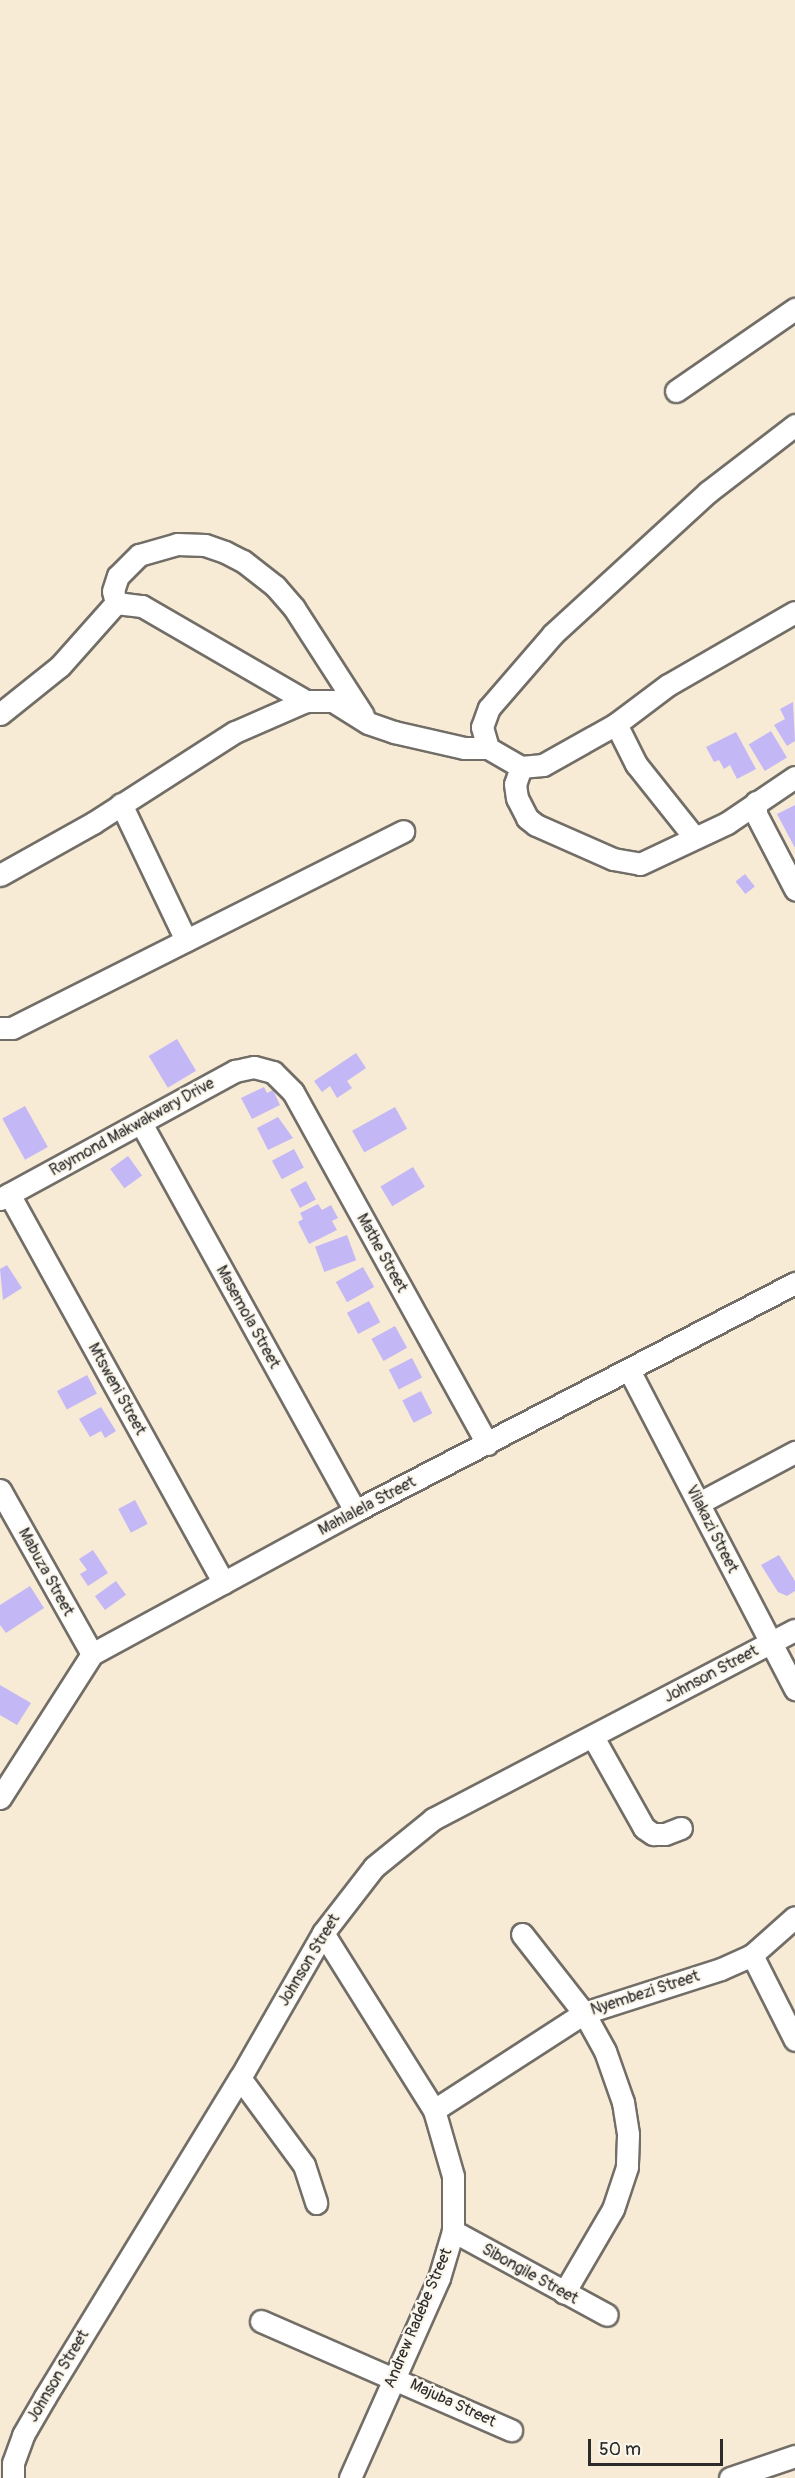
<!DOCTYPE html>
<html>
<head>
<meta charset="utf-8">
<style>
	body { margin:0 }
	#map { position:relative; width:795px; height:2478px; overflow:hidden; background:#f7ebd6; font-family:Pangolin,sans-serif }
	div>[style] { position:absolute }
	.building>* { inset:0; background:#c4b7f5; transform-origin:0 0 }
	.roads { filter:drop-shadow(2px 0 #726e67) drop-shadow(-2px 0 #726e67) drop-shadow(0 2px #726e67) drop-shadow(0 -2px #726e67) }
	.street>* { height:21px; margin:-10.5px; padding:0 10.5px; transform-origin:10.5px; border-radius:10.5px; background:#fff }
	span { translate:-50% -50%; white-space:nowrap; text-align:center; line-height:1.15; -webkit-text-stroke:4.5px #fbf7ec; paint-order:stroke }
	.street-label { font-size:16px; color:#2b2b2b }
	.scale { position:absolute; left:588px; top:2439px; width:135px; height:27px; box-sizing:border-box; border:3px solid #2b2b2b; border-top:0; padding-left:8px; font-size:18px; line-height:21px; white-space:nowrap; color:#2b2b2b; -webkit-text-stroke:4px #fbf7ec; paint-order:stroke }
</style>
</head>
<body>
<div id="map">
	<div class="building">
		<i style="clip-path:polygon(793px 702px,795px 741px,787px 746px,774px 725px,785px 719px,780px 709px)"></i>
		<i style="left:771px;top:731px;width:31px;height:26px;rotate:59deg"></i>
		<i style="clip-path:polygon(736px 732px,756px 769px,737px 779px,730px 765px,724px 769px,719px 760px,714px 762px,706px 747px)"></i>
		<i style="clip-path:polygon(795px 805px,795px 848px,777px 814px)"></i>
		<i style="left:745px;top:874px;width:16px;height:12px;rotate:52deg"></i>
		<i style="left:177px;top:1039px;width:37px;height:33px;rotate:59deg"></i>
		<i style="clip-path:polygon(356px 1053px,366px 1068px,347px 1081px,352px 1088px,337px 1098px,330px 1086px,322px 1092px,314px 1081px)"></i>
		<i style="clip-path:polygon(264px 1087px,267px 1093px,273px 1090px,280px 1105px,252px 1119px,241px 1098px)"></i>
		<i style="left:25px;top:1106px;width:47px;height:26px;rotate:61deg"></i>
		<i style="left:395px;top:1107px;width:25px;height:49px;rotate:61deg"></i>
		<i style="clip-path:polygon(278px 1117px,293px 1138px,268px 1150px,257px 1128px)"></i>
		<i style="left:294px;top:1149px;width:21px;height:25px;rotate:62deg"></i>
		<i style="left:128px;top:1156px;width:24px;height:22px;rotate:54deg"></i>
		<i style="left:413px;top:1167px;width:23px;height:38px;rotate:59deg"></i>
		<i style="left:306px;top:1181px;width:21px;height:18px;rotate:62deg"></i>
		<i style="clip-path:polygon(318px 1204px,322px 1210px,331px 1205px,338px 1218px,332px 1221px,337px 1230px,309px 1244px,298px 1222px,303px 1219px,300px 1213px)"></i>
		<i style="left:347px;top:1235px;width:27px;height:34px;rotate:70deg"></i>
		<i style="clip-path:polygon(7px 1265px,22px 1288px,3px 1300px,0 1269px)"></i>
		<i style="left:363px;top:1267px;width:23px;height:31px;rotate:61deg"></i>
		<i style="left:369px;top:1301px;width:24px;height:25px;rotate:62deg"></i>
		<i style="left:395px;top:1326px;width:25px;height:27px;rotate:61deg"></i>
		<i style="left:412px;top:1358px;width:22px;height:26px;rotate:63deg"></i>
		<i style="left:87px;top:1375px;width:21px;height:34px;rotate:62deg"></i>
		<i style="left:421px;top:1391px;width:25px;height:21px;rotate:63deg"></i>
		<i style="clip-path:polygon(101px 1407px,116px 1431px,105px 1438px,101px 1431px,90px 1437px,79px 1419px)"></i>
		<i style="left:135px;top:1500px;width:27px;height:19px;rotate:62deg"></i>
		<i style="clip-path:polygon(93px 1550px,108px 1573px,88px 1586px,80px 1574px,87px 1570px,79px 1559px)"></i>
		<i style="clip-path:polygon(779px 1555px,795px 1581px,795px 1591px,787px 1596px,778px 1592px,761px 1565px)"></i>
		<i style="left:116px;top:1581px;width:17px;height:26px;rotate:54deg"></i>
		<i style="clip-path:polygon(30px 1586px,44px 1608px,6px 1633px,0 1625px,0 1605px)"></i>
		<i style="clip-path:polygon(0 1685px,31px 1703px,17px 1725px,0 1715px)"></i>
	</div>
	<div class="roads">
		<div class="street">
			<i style="left:676px;top:391px;width:145px;rotate:-34.6deg"></i>
			<i style="left:116px;top:603px;width:12px;rotate:-104deg"></i>
			<i style="left:113px;top:591px;width:16px;rotate:-72deg"></i>
			<i style="left:118px;top:576px;width:30px;rotate:-45deg"></i>
			<i style="left:139px;top:555px;width:40px;rotate:-16deg"></i>
			<i style="left:177px;top:544px;width:28px;rotate:2deg"></i>
			<i style="left:205px;top:545px;width:21px;rotate:19deg"></i>
			<i style="left:225px;top:552px;width:20px;rotate:27deg"></i>
			<i style="left:243px;top:561px;width:41px;rotate:38deg"></i>
			<i style="left:275px;top:586px;width:29px;rotate:49deg"></i>
			<i style="left:294px;top:608px;width:127px;rotate:57.2deg"></i>
			<i style="left:0;top:714px;width:77px;rotate:-38.7deg"></i>
			<i style="left:60px;top:666px;width:84px;rotate:-48.4deg"></i>
			<i style="left:116px;top:603px;width:26px;rotate:7deg"></i>
			<i style="left:142px;top:606px;width:190px;rotate:30.1deg"></i>
			<i style="left:616px;top:724px;width:45px;rotate:63.4deg"></i>
			<i style="left:636px;top:764px;width:93px;rotate:51.5deg"></i>
			<i style="left:488px;top:748px;width:22px;rotate:-106deg"></i>
			<i style="left:482px;top:727px;width:20px;rotate:-70deg"></i>
			<i style="left:489px;top:708px;width:98px;rotate:-49.1deg"></i>
			<i style="left:553px;top:634px;width:210px;rotate:-42.5deg"></i>
			<i style="left:708px;top:492px;width:110px;rotate:-37.6deg"></i>
			<i style="left:521px;top:767px;width:18px;rotate:109deg"></i>
			<i style="left:515px;top:784px;width:14px;rotate:82deg"></i>
			<i style="left:517px;top:798px;width:22px;rotate:63deg"></i>
			<i style="left:527px;top:818px;width:11px;rotate:38deg"></i>
			<i style="left:536px;top:825px;width:84px;rotate:23.8deg"></i>
			<i style="left:613px;top:859px;width:27px;rotate:10deg"></i>
			<i style="left:640px;top:864px;width:96px;rotate:-25.2deg"></i>
			<i style="left:727px;top:823px;width:82px;rotate:-34.1deg"></i>
			<i style="left:756px;top:802px;width:12px;rotate:90deg"></i>
			<i style="left:756px;top:814px;width:85px;rotate:62.5deg"></i>
			<i style="left:121px;top:804px;width:151px;rotate:64.5deg"></i>
			<i style="left:0;top:875px;width:107px;rotate:-29.2deg"></i>
			<i style="left:93px;top:823px;width:169px;rotate:-32.7deg"></i>
			<i style="left:235px;top:732px;width:77px;rotate:-23.6deg"></i>
			<i style="left:306px;top:701px;width:27px"></i>
			<i style="left:333px;top:701px;width:41px;rotate:32.2deg"></i>
			<i style="left:368px;top:723px;width:28px;rotate:19deg"></i>
			<i style="left:394px;top:732px;width:72px;rotate:12.9deg"></i>
			<i style="left:464px;top:748px;width:24px"></i>
			<i style="left:488px;top:748px;width:38px;rotate:30deg"></i>
			<i style="left:521px;top:767px;width:22px;rotate:-5deg"></i>
			<i style="left:543px;top:765px;width:84px;rotate:-29.3deg"></i>
			<i style="left:616px;top:724px;width:65px;rotate:-36.9deg"></i>
			<i style="left:668px;top:685px;width:146px;rotate:-29.9deg"></i>
			<i style="left:0;top:1028px;width:12px"></i>
			<i style="left:12px;top:1028px;width:438px;rotate:-26.7deg"></i>
			<i style="left:141px;top:1123px;width:443px;rotate:61.1deg"></i>
			<i style="left:9px;top:1194px;width:444px;rotate:61.1deg"></i>
			<i style="left:0;top:1199px;width:268px;rotate:-28.6deg"></i>
			<i style="left:235px;top:1071px;width:19px;rotate:-12deg"></i>
			<i style="left:254px;top:1067px;width:20px;rotate:15deg"></i>
			<i style="left:273px;top:1072px;width:28px;rotate:45deg"></i>
			<i style="left:293px;top:1092px;width:402px;rotate:61.1deg"></i>
			<i style="left:629px;top:1370px;width:360px;rotate:62.5deg"></i>
			<i style="left:0;top:1490px;width:188px;rotate:60.7deg"></i>
			<i style="left:699px;top:1503px;width:109px;rotate:-28deg"></i>
			<i style="left:593px;top:1737px;width:104px;rotate:60.7deg"></i>
			<i style="left:644px;top:1828px;width:11px;rotate:34deg"></i>
			<i style="left:653px;top:1834px;width:12px"></i>
			<i style="left:665px;top:1834px;width:17px;rotate:-21deg"></i>
			<i style="left:0;top:1798px;width:171px;rotate:-57.4deg"></i>
			<i style="left:92px;top:1654px;width:299px;rotate:-28.5deg"></i>
			<i style="left:355px;top:1511px;width:496px;rotate:-27.4deg"></i>
			<i style="left:323px;top:1933px;width:209px;rotate:57.9deg"></i>
			<i style="left:434px;top:2110px;width:69px;rotate:73.9deg"></i>
			<i style="left:453px;top:2176px;width:55px;rotate:90deg"></i>
			<i style="left:453px;top:2231px;width:49px;rotate:106.6deg"></i>
			<i style="left:439px;top:2278px;width:219px;rotate:114deg"></i>
			<i style="left:522px;top:1934px;width:100px;rotate:51.9deg"></i>
			<i style="left:584px;top:2013px;width:43px;rotate:61.1deg"></i>
			<i style="left:605px;top:2051px;width:54px;rotate:70.6deg"></i>
			<i style="left:623px;top:2102px;width:33px;rotate:81deg"></i>
			<i style="left:628px;top:2135px;width:32px;rotate:92deg"></i>
			<i style="left:627px;top:2167px;width:44px;rotate:108.4deg"></i>
			<i style="left:613px;top:2209px;width:97px;rotate:120.3deg"></i>
			<i style="left:752px;top:1955px;width:95px;rotate:63.2deg"></i>
			<i style="left:240px;top:2078px;width:108px;rotate:53.7deg"></i>
			<i style="left:304px;top:2165px;width:40px;rotate:72deg"></i>
			<i style="left:434px;top:2110px;width:179px;rotate:-32.9deg"></i>
			<i style="left:584px;top:2013px;width:144px;rotate:-17.8deg"></i>
			<i style="left:721px;top:1969px;width:34px;rotate:-24deg"></i>
			<i style="left:752px;top:1955px;width:57px;rotate:-41.5deg"></i>
			<i style="left:453px;top:2231px;width:175px;rotate:28.6deg"></i>
			<i style="left:261px;top:2321px;width:273px;rotate:23.6deg"></i>
			<i style="left:13px;top:2478px;width:15px;rotate:-90deg"></i>
			<i style="left:13px;top:2463px;width:30px;rotate:-70deg"></i>
			<i style="left:23px;top:2435px;width:44px;rotate:-59.9deg"></i>
			<i style="left:45px;top:2397px;width:374px;rotate:-58.6deg"></i>
			<i style="left:240px;top:2078px;width:167px;rotate:-60.2deg"></i>
			<i style="left:323px;top:1933px;width:83px;rotate:-52.3deg"></i>
			<i style="left:374px;top:1867px;width:76px;rotate:-39.1deg"></i>
			<i style="left:433px;top:1819px;width:408px;rotate:-27.6deg"></i>
			<i style="left:730px;top:2478px;width:69px;rotate:-18.7deg"></i>
		</div>
	</div>
	<div class="street-label">
		<span style="left:132px;top:1127px;rotate:-29deg">Raymond Makwakwary Drive</span>
		<span style="left:382px;top:1253px;rotate:61deg">Mathe Street</span>
		<span style="left:248px;top:1317px;rotate:61deg">Masemola Street</span>
		<span style="left:117px;top:1389px;rotate:61deg">Mtsweni Street</span>
		<span style="left:367px;top:1506px;rotate:-28deg">Mahlalela Street</span>
		<span style="left:712px;top:1529px;rotate:63deg">Vilakazi Street</span>
		<span style="left:46px;top:1572px;rotate:61deg">Mabuza Street</span>
		<span style="left:711px;top:1674px;rotate:-28deg">Johnson Street</span>
		<span style="left:309px;top:1960px;rotate:-59deg">Johnson Street</span>
		<span style="left:645px;top:1993px;rotate:-18deg">Nyembezi Street</span>
		<span style="left:530px;top:2274px;rotate:29deg">Sibongile Street</span>
		<span style="left:418px;top:2318px;rotate:-67deg">Andrew Radebe Street</span>
		<span style="left:58px;top:2376px;rotate:-59deg">Johnson Street</span>
		<span style="left:453px;top:2403px;rotate:25deg">Majuba Street</span>
	</div>
	<div class="scale">50 m</div>
</div>
</body>
</html>
